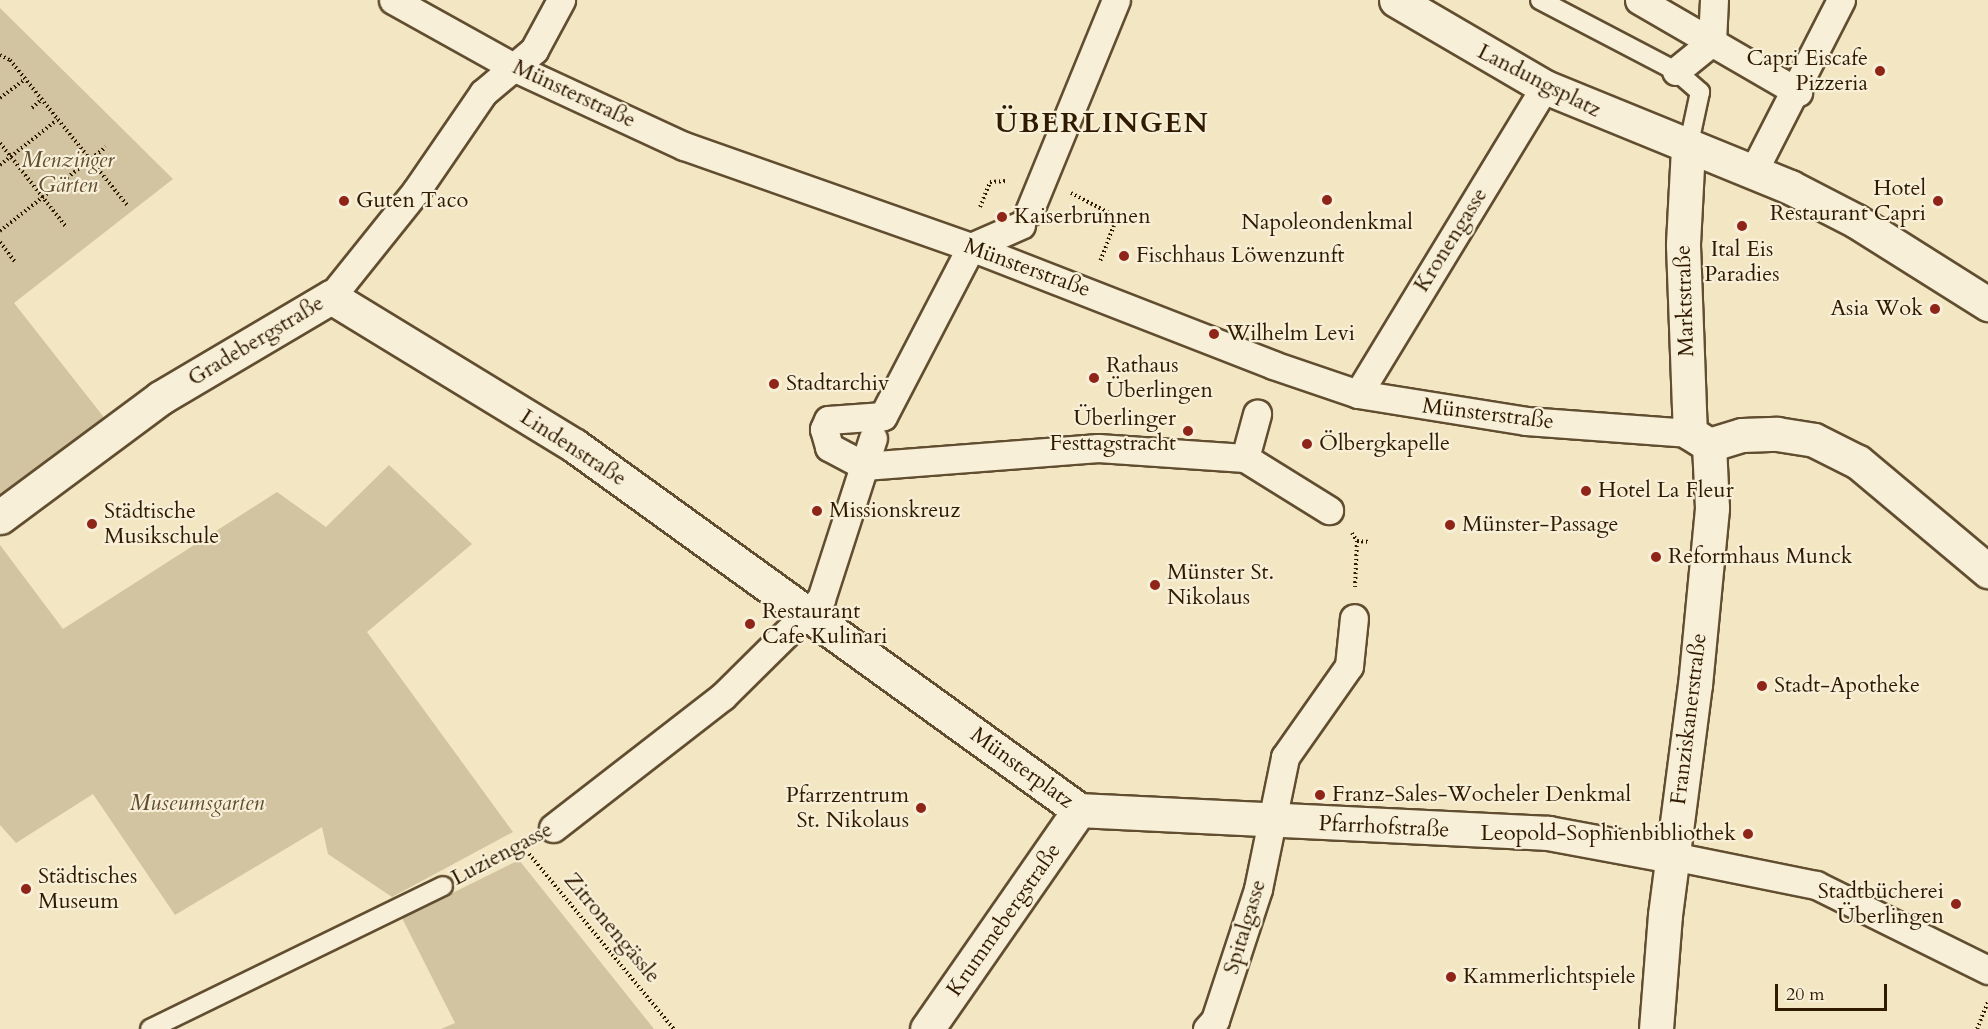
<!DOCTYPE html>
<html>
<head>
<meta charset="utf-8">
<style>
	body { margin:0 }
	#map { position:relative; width:1988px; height:1029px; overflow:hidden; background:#f3e6c2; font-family:Cardo,serif }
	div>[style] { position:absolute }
	.green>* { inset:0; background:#d2c3a1 }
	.path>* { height:4px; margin-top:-2px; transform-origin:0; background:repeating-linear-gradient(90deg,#301a00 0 1.5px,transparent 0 4.5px) }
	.roads { filter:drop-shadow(2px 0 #614d30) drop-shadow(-2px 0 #614d30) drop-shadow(0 2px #614d30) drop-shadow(0 -2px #614d30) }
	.service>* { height:18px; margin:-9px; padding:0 9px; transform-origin:9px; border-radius:9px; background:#f7efd7 }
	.pedestrian>* { height:27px; margin:-13.5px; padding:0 13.5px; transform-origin:13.5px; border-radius:13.5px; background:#f7efd7 }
	.minor>* { height:33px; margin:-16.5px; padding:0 16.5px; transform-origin:16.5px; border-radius:16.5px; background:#f7efd7 }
	.tertiary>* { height:33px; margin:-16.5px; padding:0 16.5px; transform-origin:16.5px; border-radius:16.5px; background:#f7efd7 }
	.dots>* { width:16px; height:16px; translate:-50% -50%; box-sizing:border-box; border:3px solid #f7efd7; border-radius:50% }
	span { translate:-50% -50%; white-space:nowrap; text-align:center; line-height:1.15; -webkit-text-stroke:4.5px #f7efd7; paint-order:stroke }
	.poi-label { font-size:22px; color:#301a00 }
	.right { translate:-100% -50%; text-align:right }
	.left { translate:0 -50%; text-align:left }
	.street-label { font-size:22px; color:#301a00 }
	.park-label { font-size:22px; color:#614d30; font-style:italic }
	.district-label { font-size:28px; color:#301a00; font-weight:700; letter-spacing:1.5px }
	.scale { position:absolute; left:1775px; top:984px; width:112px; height:27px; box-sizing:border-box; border:3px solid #301a00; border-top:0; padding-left:8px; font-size:18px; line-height:21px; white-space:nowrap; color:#301a00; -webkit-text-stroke:4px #f7efd7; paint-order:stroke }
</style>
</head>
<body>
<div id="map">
	<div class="green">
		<i style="clip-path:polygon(0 8px,173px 179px,14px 303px,106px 420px,0 500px)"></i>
		<i style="clip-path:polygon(389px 465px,472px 544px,367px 632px,513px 832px,392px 897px,328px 854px,322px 827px,175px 915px,93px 794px,16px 843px,0 825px,0 545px,63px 629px,277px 492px,326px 527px)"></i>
		<i style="clip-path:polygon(519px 860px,654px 1029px,441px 1029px,455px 1023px,402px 918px)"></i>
	</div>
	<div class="path">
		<i style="left:0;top:55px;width:11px;rotate:27deg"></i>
		<i style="left:10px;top:60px;width:186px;rotate:51.1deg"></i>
		<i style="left:0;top:98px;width:31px;rotate:-37deg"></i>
		<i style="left:32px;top:108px;width:12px;rotate:-42deg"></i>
		<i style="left:0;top:143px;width:107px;rotate:51.8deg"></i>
		<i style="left:0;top:165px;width:73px;rotate:-38.3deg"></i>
		<i style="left:1071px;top:193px;width:52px;rotate:27.6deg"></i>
		<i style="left:1117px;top:217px;width:48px;rotate:110.7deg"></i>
		<i style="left:980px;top:207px;width:27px;rotate:-68deg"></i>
		<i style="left:990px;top:182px;width:17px;rotate:-3deg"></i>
		<i style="left:0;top:231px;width:135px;rotate:-38.4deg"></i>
		<i style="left:0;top:242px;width:26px;rotate:53deg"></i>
		<i style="left:1352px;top:533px;width:9px;rotate:58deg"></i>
		<i style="left:1357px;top:541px;width:46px;rotate:92.5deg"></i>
		<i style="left:1357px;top:541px;width:13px;rotate:4deg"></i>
		<i style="left:529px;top:854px;width:227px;rotate:50.4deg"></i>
		<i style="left:467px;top:874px;width:67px;rotate:-25.8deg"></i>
		<i style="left:1977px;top:1029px;width:29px;rotate:-68deg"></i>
	</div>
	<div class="roads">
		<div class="service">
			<i style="left:1540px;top:0;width:153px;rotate:27.6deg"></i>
			<i style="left:1676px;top:71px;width:32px;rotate:41deg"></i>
			<i style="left:1700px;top:92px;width:57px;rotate:102.1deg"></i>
			<i style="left:150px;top:1029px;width:326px;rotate:-26deg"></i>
		</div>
		<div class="pedestrian">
			<i style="left:393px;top:0;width:140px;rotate:29.1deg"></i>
			<i style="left:515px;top:68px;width:186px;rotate:24.8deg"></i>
			<i style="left:684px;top:146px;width:304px;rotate:19.4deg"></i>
			<i style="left:971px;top:247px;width:324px;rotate:21.3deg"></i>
			<i style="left:1273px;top:365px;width:90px;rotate:18.8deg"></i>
			<i style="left:1358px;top:394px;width:170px;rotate:9.1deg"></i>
			<i style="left:1526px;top:421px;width:164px;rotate:4.2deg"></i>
			<i style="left:1639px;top:0;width:184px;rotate:30.1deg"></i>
			<i style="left:1676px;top:71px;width:46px;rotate:-38.9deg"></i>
			<i style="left:1712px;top:42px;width:42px;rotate:-87.3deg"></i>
			<i style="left:1753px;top:172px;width:193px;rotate:-62.9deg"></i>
			<i style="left:1029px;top:212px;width:229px;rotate:-67.7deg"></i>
			<i style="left:1021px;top:225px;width:55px;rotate:156.3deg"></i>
			<i style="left:971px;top:247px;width:191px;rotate:117.5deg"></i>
			<i style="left:883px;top:416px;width:55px;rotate:175.8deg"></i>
			<i style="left:828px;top:420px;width:10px;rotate:114deg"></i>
			<i style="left:824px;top:429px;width:19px;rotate:74deg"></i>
			<i style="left:829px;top:447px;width:40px;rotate:28deg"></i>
			<i style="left:864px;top:466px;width:235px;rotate:-4.4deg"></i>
			<i style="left:1098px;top:448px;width:147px;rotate:3.9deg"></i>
			<i style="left:1245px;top:458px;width:46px;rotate:-74.7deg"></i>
			<i style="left:331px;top:297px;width:136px;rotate:-51.3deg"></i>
			<i style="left:416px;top:191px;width:119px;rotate:-55.6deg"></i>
			<i style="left:483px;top:93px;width:67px;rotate:-40.1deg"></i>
			<i style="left:534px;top:50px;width:57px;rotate:-61.6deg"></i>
			<i style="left:1358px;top:394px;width:359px;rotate:-58.7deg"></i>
			<i style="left:1245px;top:458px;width:99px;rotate:31.8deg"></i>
			<i style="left:553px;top:828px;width:215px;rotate:-37.8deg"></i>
			<i style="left:723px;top:696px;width:138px;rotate:-44.7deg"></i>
			<i style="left:821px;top:599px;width:169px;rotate:-72.1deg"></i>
			<i style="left:1672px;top:856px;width:147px;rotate:11.4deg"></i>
			<i style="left:1816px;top:885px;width:192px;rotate:26.3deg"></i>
			<i style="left:1207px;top:1029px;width:12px;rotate:-48deg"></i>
			<i style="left:1215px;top:1020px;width:138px;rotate:-71.8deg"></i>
			<i style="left:1258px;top:889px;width:135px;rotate:-78.4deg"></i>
			<i style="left:1285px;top:757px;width:111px;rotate:-54.9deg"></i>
			<i style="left:1349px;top:666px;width:48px;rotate:-84.1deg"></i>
		</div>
		<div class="minor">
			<i style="left:1396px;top:0;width:173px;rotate:30.3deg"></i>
			<i style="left:1545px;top:87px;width:265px;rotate:22.2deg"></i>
			<i style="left:1790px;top:187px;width:74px;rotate:27.3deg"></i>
			<i style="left:1856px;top:221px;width:156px;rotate:32.2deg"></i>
			<i style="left:1688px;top:148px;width:97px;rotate:93deg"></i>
			<i style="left:1683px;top:245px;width:188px;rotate:87.9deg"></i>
			<i style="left:1690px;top:433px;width:22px;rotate:32deg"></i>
			<i style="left:0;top:517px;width:199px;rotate:-36.6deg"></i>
			<i style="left:160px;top:398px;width:199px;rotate:-30.6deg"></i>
			<i style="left:331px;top:297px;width:286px;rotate:31.4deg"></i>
			<i style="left:575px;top:446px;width:622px;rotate:35.84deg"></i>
			<i style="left:1079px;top:810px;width:470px;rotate:2.8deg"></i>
			<i style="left:1548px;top:833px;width:126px;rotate:10.5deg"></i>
			<i style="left:927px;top:1029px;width:267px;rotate:-55.2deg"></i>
		</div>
		<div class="tertiary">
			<i style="left:1656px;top:1029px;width:114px;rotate:-85.5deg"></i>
			<i style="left:1665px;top:915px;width:232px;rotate:-82.6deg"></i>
			<i style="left:1695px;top:685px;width:178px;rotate:-84.5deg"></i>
			<i style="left:1712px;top:508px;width:63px;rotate:-92.7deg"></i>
			<i style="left:1709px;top:445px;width:34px;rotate:-17deg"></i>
			<i style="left:1742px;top:435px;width:35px;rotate:-2deg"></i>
			<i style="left:1777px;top:434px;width:37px;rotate:9deg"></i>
			<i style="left:1814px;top:440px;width:49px;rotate:26.6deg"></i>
			<i style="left:1858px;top:462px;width:170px;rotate:40deg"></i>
		</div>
	</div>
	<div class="dots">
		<i style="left:1880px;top:71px;background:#8f2418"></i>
		<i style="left:1327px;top:200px;background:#8f2418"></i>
		<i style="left:344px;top:201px;background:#8f2418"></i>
		<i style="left:1938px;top:201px;background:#8f2418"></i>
		<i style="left:1002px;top:217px;background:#8f2418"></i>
		<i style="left:1742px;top:226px;background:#8f2418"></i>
		<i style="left:1124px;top:256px;background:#8f2418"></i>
		<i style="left:1935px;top:309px;background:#8f2418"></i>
		<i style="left:1214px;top:334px;background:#8f2418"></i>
		<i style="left:1094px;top:378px;background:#8f2418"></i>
		<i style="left:774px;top:384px;background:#8f2418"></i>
		<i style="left:1188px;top:431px;background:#8f2418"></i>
		<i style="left:1307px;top:444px;background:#8f2418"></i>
		<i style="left:1586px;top:491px;background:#8f2418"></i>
		<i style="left:817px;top:511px;background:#8f2418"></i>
		<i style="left:92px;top:524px;background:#8f2418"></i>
		<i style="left:1450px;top:525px;background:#8f2418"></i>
		<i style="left:1656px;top:557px;background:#8f2418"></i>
		<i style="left:1155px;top:585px;background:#8f2418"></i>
		<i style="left:750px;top:624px;background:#8f2418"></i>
		<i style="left:1762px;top:686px;background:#8f2418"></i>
		<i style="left:1320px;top:795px;background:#8f2418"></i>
		<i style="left:921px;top:808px;background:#8f2418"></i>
		<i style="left:1748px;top:834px;background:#8f2418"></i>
		<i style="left:26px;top:889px;background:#8f2418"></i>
		<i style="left:1956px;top:904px;background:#8f2418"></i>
		<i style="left:1451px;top:977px;background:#8f2418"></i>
	</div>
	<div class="poi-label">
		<span class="right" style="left:1868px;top:71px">Capri Eiscafe<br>Pizzeria</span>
		<span class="right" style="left:1926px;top:201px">Hotel<br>Restaurant Capri</span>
		<span class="left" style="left:356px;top:201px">Guten Taco</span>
		<span class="left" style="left:1014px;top:217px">Kaiserbrunnen</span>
		<span style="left:1327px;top:223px">Napoleondenkmal</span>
		<span style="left:1742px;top:262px">Ital Eis<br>Paradies</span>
		<span class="left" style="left:1136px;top:256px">Fischhaus Löwenzunft</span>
		<span class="right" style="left:1923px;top:309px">Asia Wok</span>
		<span class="left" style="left:1226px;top:334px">Wilhelm Levi</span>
		<span class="left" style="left:1106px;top:378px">Rathaus<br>Überlingen</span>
		<span class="left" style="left:786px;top:384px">Stadtarchiv</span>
		<span class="right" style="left:1176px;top:431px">Überlinger<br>Festtagstracht</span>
		<span class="left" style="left:1319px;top:444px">Ölbergkapelle</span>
		<span class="left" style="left:1598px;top:491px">Hotel La Fleur</span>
		<span class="left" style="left:104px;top:524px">Städtische<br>Musikschule</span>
		<span class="left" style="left:829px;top:511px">Missionskreuz</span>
		<span class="left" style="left:1462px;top:525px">Münster-Passage</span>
		<span class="left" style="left:1668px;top:557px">Reformhaus Munck</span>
		<span class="left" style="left:1167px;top:585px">Münster St.<br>Nikolaus</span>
		<span class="left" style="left:762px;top:624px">Restaurant<br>Cafe Kulinari</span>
		<span class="left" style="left:1774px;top:686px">Stadt-Apotheke</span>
		<span class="right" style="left:909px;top:808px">Pfarrzentrum<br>St. Nikolaus</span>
		<span class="left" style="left:1332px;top:795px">Franz-Sales-Wocheler Denkmal</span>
		<span class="right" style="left:1736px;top:834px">Leopold-Sophienbibliothek</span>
		<span class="left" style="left:38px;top:889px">Städtisches<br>Museum</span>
		<span class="right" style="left:1944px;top:904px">Stadtbücherei<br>Überlingen</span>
		<span class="left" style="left:1463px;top:977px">Kammerlichtspiele</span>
	</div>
	<div class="street-label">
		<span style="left:1539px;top:81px;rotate:27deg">Landungsplatz</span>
		<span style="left:574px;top:94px;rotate:25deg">Münsterstraße</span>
		<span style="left:1451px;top:240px;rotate:-58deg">Kronengasse</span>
		<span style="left:1027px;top:268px;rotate:20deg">Münsterstraße</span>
		<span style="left:1685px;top:301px;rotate:-92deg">Marktstraße</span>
		<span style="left:256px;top:341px;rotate:-31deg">Gradebergstraße</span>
		<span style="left:1488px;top:414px;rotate:7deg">Münsterstraße</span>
		<span style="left:573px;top:448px;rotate:33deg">Lindenstraße</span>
		<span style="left:1689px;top:719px;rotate:-83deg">Franziskanerstraße</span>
		<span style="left:1022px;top:768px;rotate:36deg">Münsterplatz</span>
		<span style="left:1384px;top:827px;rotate:3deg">Pfarrhofstraße</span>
		<span style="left:502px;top:854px;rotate:-28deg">Luziengasse</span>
		<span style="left:1004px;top:920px;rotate:-55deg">Krummebergstraße</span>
		<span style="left:1245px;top:927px;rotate:-73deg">Spitalgasse</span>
		<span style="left:612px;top:928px;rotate:50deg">Zitronengässle</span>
	</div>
	<div class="park-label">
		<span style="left:68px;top:173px">Menzinger<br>Gärten</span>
		<span style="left:197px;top:804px">Museumsgarten</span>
	</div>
	<div class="district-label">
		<span style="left:1102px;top:123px">ÜBERLINGEN</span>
	</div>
	<div class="scale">20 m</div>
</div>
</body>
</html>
